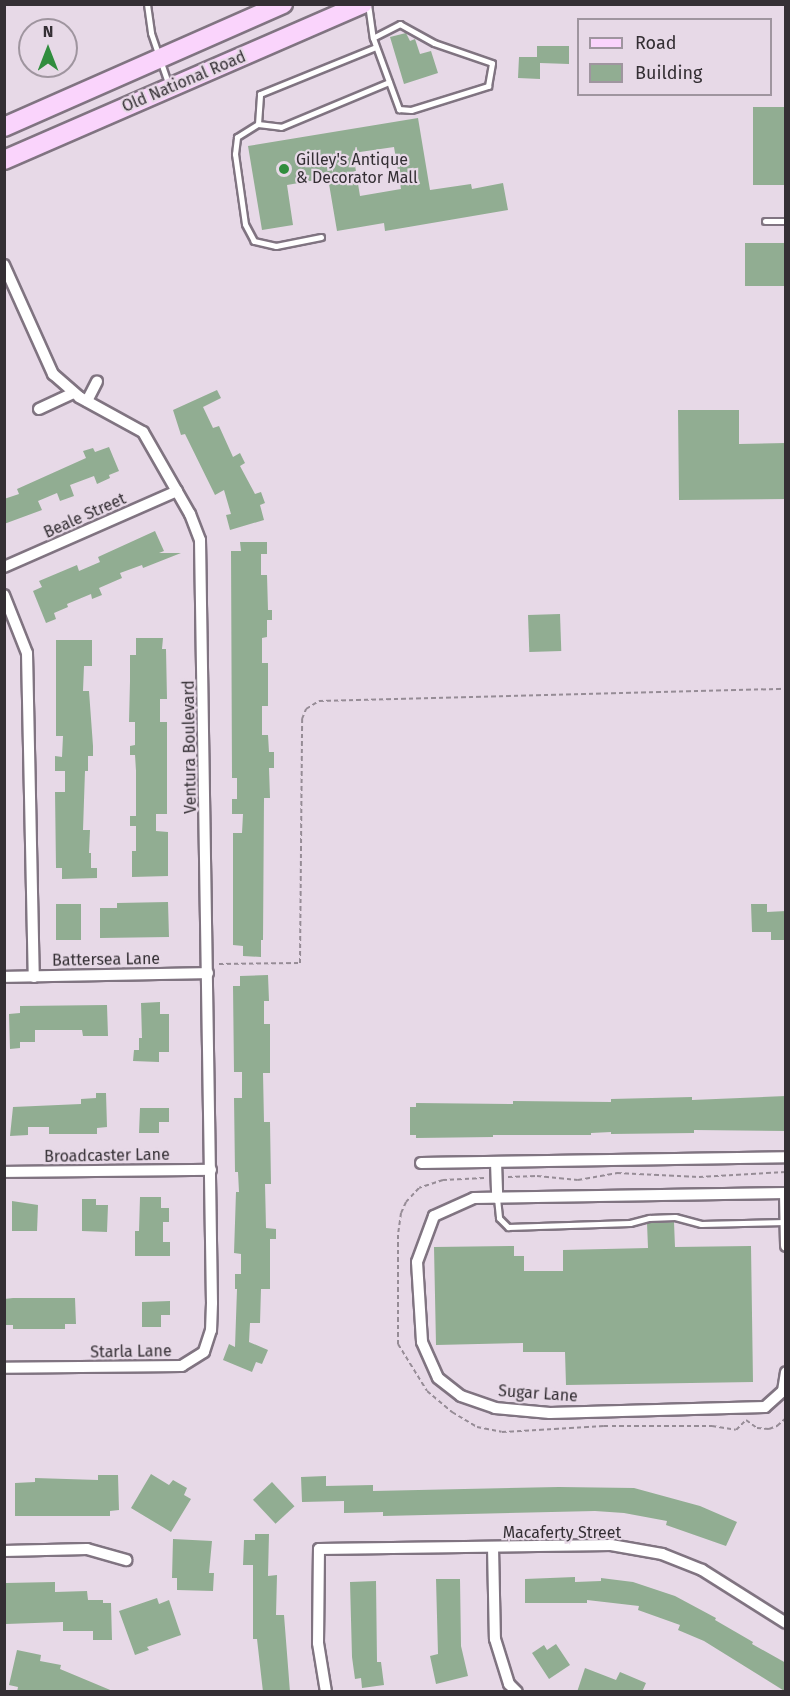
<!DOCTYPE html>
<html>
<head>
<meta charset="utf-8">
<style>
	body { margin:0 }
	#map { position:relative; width:790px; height:1696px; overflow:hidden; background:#e7d9e7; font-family:"Fira Sans",sans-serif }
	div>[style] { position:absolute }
	.building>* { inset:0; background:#91ad92; transform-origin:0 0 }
	.path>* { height:2px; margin-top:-1px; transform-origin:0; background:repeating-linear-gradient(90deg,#968c96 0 4.5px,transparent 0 7.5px) }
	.roads { filter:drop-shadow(2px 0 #807481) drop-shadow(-2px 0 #807481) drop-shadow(0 2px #807481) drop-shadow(0 -2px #807481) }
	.service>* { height:5px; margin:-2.5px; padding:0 2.5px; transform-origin:2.5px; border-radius:2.5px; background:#fff }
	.minor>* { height:10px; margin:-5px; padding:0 5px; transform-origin:5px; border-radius:5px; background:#fff }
	.primary>* { height:18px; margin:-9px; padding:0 9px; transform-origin:9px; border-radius:9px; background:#fad4fc }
	.dots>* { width:16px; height:16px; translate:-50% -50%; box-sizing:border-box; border:3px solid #e7d9e7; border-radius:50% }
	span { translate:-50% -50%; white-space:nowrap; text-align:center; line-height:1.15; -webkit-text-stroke:4.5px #e7d9e7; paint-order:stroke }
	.street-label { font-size:16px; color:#342f34 }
	.poi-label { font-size:16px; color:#342f34 }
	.left { translate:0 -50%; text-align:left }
	.frame { position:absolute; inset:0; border:6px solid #342f34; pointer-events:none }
	.legend { position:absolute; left:577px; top:18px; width:195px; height:78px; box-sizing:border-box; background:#e7d9e7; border:2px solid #9f959f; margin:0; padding:8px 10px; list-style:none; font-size:18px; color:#342f34 }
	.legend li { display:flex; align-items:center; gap:12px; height:30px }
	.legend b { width:30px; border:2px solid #9f959f }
	.north { position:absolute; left:18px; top:18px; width:60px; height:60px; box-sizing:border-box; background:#e7d9e7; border:2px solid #9f959f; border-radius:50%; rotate:0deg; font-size:16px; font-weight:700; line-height:24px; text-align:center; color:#342f34 }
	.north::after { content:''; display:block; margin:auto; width:21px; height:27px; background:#318d3e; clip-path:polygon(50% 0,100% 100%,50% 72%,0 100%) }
</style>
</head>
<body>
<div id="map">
	<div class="building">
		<i style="clip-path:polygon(406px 33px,410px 41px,415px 39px,420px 54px,431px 51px,438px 73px,404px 84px,390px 37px)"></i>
		<i style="clip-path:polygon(537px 46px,569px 46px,569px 64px,540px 63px,540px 79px,518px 78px,519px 57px,537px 57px)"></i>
		<i style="left:786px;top:107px;width:78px;height:33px;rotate:90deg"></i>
		<i style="clip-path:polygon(evenodd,418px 118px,430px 190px,471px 184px,472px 189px,503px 183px,508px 210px,385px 231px,384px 223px,337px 231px,328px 178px,287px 185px,293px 225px,262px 230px,248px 146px,418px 118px,394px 147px,401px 189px,360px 196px,353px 153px,394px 147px)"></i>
		<i style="left:745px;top:243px;width:41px;height:43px"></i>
		<i style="clip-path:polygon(217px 390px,221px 398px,203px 407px,213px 428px,219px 426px,233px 457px,240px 453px,245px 463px,240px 466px,255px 494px,261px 492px,265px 503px,260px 505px,264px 520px,230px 530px,226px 515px,231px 514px,224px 490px,215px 495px,185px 434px,181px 435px,173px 410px)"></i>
		<i style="clip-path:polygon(678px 410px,739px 410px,739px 444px,786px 443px,786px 499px,679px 500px)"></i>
		<i style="clip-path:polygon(109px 447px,119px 471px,109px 475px,110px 478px,97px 484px,94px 476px,70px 485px,74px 496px,60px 501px,57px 493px,38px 501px,42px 510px,4px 524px,4px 499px,19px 494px,17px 489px,86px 458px,83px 451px,93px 448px,95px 452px)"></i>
		<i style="clip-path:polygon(155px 531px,164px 551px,159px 553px,181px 553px,143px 568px,142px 565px,120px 573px,122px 578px,99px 588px,102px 595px,92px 599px,91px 594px,67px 604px,68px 607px,54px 613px,56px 619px,46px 623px,33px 591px,42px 587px,39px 581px,77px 565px,79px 571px,100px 562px,98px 557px)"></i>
		<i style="clip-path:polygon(240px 542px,267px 542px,267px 554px,261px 554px,261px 575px,267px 575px,268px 610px,272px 610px,272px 620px,267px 620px,267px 637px,262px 638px,262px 663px,268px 663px,268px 706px,262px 706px,262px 735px,268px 735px,269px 752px,274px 752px,274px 768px,269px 768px,270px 798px,264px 798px,263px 940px,261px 940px,261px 957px,243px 956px,243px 946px,233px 945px,233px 833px,242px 833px,243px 814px,232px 814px,232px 799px,237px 799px,237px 778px,232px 778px,231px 551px,241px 551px)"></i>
		<i style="left:560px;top:614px;width:37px;height:32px;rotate:88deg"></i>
		<i style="clip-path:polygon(136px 638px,163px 638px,162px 649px,166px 649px,167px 699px,160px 699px,160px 722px,167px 722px,167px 814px,156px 814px,156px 831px,168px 832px,168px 876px,132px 877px,132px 851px,136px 851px,136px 826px,130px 826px,130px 816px,136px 816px,136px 771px,135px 755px,130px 755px,130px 746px,135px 745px,135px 722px,129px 722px,130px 681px,130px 655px,136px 655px)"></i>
		<i style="clip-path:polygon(56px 640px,92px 640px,92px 666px,84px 666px,83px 691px,89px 691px,93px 746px,93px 756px,88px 756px,88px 771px,85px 771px,83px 830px,90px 830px,89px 853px,91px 853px,91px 868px,97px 868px,97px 878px,62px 879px,62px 868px,56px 868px,55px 792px,65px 792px,65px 771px,55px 771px,55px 756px,62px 757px,63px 736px,56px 736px)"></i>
		<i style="clip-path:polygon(168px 902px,169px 937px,100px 938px,100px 908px,117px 908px,117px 903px)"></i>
		<i style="left:56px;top:904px;width:25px;height:36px"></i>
		<i style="clip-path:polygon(751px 904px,767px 904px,767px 912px,786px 911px,786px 940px,771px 940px,771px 932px,752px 932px)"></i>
		<i style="clip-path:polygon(268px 975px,269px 1001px,264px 1001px,264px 1024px,270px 1024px,270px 1073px,263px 1073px,264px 1122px,270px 1122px,271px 1184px,265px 1184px,266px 1228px,276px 1229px,276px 1239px,270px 1239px,270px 1289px,261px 1289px,260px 1323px,250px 1323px,249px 1342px,268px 1350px,262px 1364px,256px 1362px,252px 1372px,223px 1360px,229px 1344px,235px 1347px,237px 1289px,235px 1289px,235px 1274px,241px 1274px,241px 1254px,234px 1253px,236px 1192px,239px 1192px,238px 1172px,235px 1172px,234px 1098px,242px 1098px,242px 1072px,234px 1072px,233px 986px,240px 986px,240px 976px)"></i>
		<i style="clip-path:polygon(160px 1002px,160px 1014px,169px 1014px,169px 1052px,159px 1052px,159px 1062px,133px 1061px,134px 1050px,139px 1050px,139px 1038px,142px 1038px,141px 1003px)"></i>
		<i style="clip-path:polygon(107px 1005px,108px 1036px,83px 1036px,82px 1030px,35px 1030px,35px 1042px,20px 1042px,20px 1048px,10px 1049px,9px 1014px,20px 1013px,20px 1006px)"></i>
		<i style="clip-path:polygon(96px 1093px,106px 1093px,107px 1127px,97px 1128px,97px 1134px,49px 1134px,49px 1127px,28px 1127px,28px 1135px,10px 1136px,13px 1107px,81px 1104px,81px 1099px,96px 1098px)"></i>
		<i style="clip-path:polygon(786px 1096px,786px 1131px,694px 1130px,694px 1133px,611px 1134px,611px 1132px,591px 1133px,591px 1135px,493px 1135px,493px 1137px,416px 1138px,416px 1135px,410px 1135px,410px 1107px,416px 1107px,416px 1103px,513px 1104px,513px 1101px,611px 1102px,611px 1099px,692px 1097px,692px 1100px)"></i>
		<i style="clip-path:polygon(140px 1108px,169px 1108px,169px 1122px,159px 1122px,159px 1133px,139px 1133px)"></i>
		<i style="clip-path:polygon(140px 1197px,161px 1197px,161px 1208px,169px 1208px,169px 1222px,163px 1222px,163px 1242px,170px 1242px,170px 1256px,135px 1256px,135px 1231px,139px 1231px)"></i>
		<i style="clip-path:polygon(82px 1199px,96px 1199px,96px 1205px,108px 1205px,107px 1232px,82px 1231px)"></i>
		<i style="clip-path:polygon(12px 1201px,38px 1205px,37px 1231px,12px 1231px)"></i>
		<i style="clip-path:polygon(674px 1222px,675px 1247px,751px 1246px,753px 1382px,566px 1385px,565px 1352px,523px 1352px,523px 1343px,436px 1345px,434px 1247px,514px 1246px,514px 1256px,524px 1256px,524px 1271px,563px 1271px,563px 1250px,648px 1248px,647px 1223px)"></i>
		<i style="clip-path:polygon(13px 1298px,75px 1298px,76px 1324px,65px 1324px,65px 1329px,13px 1329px,13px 1325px,4px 1325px,4px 1299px)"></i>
		<i style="clip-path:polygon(170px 1301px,170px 1315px,161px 1315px,161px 1327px,142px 1327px,142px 1302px)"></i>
		<i style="clip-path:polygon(151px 1474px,169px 1485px,173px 1480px,187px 1488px,184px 1495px,191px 1499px,171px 1532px,131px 1508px)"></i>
		<i style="clip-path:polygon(98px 1475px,118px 1475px,119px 1510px,110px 1511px,110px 1516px,15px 1516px,15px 1483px,35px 1482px,35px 1478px,98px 1480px)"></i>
		<i style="clip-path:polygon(326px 1476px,326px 1486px,373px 1485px,373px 1491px,559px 1487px,634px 1488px,700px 1506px,737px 1522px,726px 1546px,666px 1525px,667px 1521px,624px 1513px,595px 1511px,383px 1516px,383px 1512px,344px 1513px,344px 1501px,302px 1502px,301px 1477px)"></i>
		<i style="left:272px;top:1482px;width:33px;height:26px;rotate:47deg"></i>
		<i style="clip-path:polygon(255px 1534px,269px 1534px,268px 1576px,277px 1575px,276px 1615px,284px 1615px,290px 1692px,263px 1692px,257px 1639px,253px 1639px,253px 1565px,243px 1565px,244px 1540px,255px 1540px)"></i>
		<i style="clip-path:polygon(173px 1539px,212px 1541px,209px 1573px,214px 1573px,213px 1591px,177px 1590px,177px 1578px,172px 1578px)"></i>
		<i style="clip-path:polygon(575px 1577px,575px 1582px,601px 1581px,601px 1578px,633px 1582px,675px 1596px,716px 1618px,715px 1620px,753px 1642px,752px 1644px,786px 1663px,786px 1692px,704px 1641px,678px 1630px,680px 1625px,638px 1610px,639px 1606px,587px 1600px,587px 1603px,525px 1603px,525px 1579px)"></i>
		<i style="clip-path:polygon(436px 1579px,460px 1579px,461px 1646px,468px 1676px,436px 1684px,430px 1656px,438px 1654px)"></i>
		<i style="clip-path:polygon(376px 1581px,377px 1662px,381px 1662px,384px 1685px,362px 1688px,361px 1678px,355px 1679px,352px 1657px,350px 1582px)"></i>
		<i style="clip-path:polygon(55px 1582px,55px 1592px,87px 1591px,88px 1600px,103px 1600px,103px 1603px,111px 1603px,112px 1640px,93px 1640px,93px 1631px,63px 1631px,63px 1622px,6px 1624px,6px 1583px)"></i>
		<i style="clip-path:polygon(157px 1598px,159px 1604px,169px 1600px,181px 1635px,147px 1647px,149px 1650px,135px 1655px,119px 1611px)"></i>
		<i style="clip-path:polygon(556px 1644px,570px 1665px,549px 1679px,532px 1653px,544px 1645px,547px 1650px)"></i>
		<i style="clip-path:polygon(17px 1650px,41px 1655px,40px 1661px,61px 1665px,60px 1669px,115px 1692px,17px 1692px,18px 1687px,9px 1685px)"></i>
		<i style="clip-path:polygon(585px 1668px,616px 1680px,620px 1672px,646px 1683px,642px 1692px,577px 1692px)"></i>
	</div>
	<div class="path">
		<i style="left:219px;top:964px;width:81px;rotate:-0.7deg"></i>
		<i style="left:300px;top:963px;width:244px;rotate:-89.5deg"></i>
		<i style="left:302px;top:719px;width:11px;rotate:-68deg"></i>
		<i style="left:306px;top:709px;width:15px;rotate:-32deg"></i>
		<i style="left:319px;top:701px;width:467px;rotate:-1.5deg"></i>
		<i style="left:508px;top:1177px;width:29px;rotate:-2deg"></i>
		<i style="left:537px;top:1176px;width:41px;rotate:5.6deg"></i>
		<i style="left:578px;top:1180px;width:40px;rotate:-10deg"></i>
		<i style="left:617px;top:1173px;width:82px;rotate:2.8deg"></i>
		<i style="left:699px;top:1177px;width:87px;rotate:-3.3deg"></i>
		<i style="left:484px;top:1178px;width:41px;rotate:177.2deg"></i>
		<i style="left:443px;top:1180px;width:25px;rotate:162deg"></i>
		<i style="left:419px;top:1188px;width:19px;rotate:133deg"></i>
		<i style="left:406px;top:1202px;width:12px;rotate:114deg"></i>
		<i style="left:401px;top:1213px;width:22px;rotate:98deg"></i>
		<i style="left:398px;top:1235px;width:109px;rotate:90deg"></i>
		<i style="left:398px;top:1344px;width:55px;rotate:58.3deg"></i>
		<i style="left:427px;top:1391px;width:33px;rotate:40deg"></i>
		<i style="left:452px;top:1412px;width:29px;rotate:31deg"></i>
		<i style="left:477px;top:1427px;width:25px;rotate:11deg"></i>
		<i style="left:502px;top:1432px;width:102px;rotate:-3.4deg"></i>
		<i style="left:604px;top:1426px;width:108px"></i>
		<i style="left:712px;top:1426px;width:24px;rotate:9deg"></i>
		<i style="left:736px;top:1430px;width:14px;rotate:-45deg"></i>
		<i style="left:746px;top:1420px;width:14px;rotate:36deg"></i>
		<i style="left:757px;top:1428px;width:12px;rotate:5deg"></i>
		<i style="left:769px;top:1429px;width:9px;rotate:-21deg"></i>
		<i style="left:777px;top:1426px;width:12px;rotate:-42deg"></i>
	</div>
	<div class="roads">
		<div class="service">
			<i style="left:147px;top:4px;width:29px;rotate:82deg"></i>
			<i style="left:151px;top:33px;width:56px;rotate:71.2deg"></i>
			<i style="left:368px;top:4px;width:34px;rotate:82deg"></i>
			<i style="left:373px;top:38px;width:76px;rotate:69.9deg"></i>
			<i style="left:399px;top:109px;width:12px;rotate:5deg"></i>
			<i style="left:411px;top:110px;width:81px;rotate:-17.3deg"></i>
			<i style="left:488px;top:86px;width:23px;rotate:-80deg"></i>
			<i style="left:492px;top:63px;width:61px;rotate:-161deg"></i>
			<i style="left:434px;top:43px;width:39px;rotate:-151deg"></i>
			<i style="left:400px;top:24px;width:30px;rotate:153deg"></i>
			<i style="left:258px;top:124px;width:23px;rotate:7deg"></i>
			<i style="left:281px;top:127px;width:117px;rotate:-22.6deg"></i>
			<i style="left:765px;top:221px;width:21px"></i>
			<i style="left:321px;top:237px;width:46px;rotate:168.7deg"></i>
			<i style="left:276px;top:246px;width:23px;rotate:-167deg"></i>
			<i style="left:254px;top:241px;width:19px;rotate:-118deg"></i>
			<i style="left:245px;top:224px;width:71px;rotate:-98.1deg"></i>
			<i style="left:235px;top:154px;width:17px;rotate:-83deg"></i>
			<i style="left:237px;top:137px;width:25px;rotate:-32deg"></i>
			<i style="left:258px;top:124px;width:30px;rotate:-86deg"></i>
			<i style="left:260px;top:94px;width:125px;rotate:-22.1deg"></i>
			<i style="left:497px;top:1198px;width:20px;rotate:84deg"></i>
			<i style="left:499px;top:1218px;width:13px;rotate:45deg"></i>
			<i style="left:508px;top:1227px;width:122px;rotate:-1.9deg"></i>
			<i style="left:630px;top:1223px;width:20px;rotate:-15deg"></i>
			<i style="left:649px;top:1218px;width:26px;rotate:-2deg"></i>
			<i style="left:675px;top:1217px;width:27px;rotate:15deg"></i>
			<i style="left:701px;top:1224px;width:84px;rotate:-1.4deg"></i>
		</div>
		<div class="minor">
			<i style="left:4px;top:265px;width:120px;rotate:65.8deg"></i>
			<i style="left:53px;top:374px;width:35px;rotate:41deg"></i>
			<i style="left:79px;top:397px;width:73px;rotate:28.7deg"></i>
			<i style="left:143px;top:432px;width:95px;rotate:60.2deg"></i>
			<i style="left:190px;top:514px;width:28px;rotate:69deg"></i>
			<i style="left:200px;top:540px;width:763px;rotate:89.1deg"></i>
			<i style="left:212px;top:1303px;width:27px;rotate:92deg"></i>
			<i style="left:211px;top:1330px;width:23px;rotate:108deg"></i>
			<i style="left:204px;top:1352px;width:26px;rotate:148deg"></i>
			<i style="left:182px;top:1366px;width:178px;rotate:179.4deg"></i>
			<i style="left:87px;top:401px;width:22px;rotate:-63deg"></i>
			<i style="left:39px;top:409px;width:38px;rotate:-25deg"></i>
			<i style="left:4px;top:567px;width:189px;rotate:-23.7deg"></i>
			<i style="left:4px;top:595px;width:62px;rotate:68.4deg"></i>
			<i style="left:27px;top:653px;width:324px;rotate:88.8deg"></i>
			<i style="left:4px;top:977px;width:204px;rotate:-1.1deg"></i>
			<i style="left:496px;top:1162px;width:36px;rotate:88deg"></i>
			<i style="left:421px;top:1163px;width:365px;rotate:-0.9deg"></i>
			<i style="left:4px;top:1172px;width:207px;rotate:-0.6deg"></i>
			<i style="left:785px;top:1193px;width:53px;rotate:88.9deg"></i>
			<i style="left:786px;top:1193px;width:312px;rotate:179.1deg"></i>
			<i style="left:474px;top:1198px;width:44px;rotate:155.8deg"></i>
			<i style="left:434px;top:1216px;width:49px;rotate:110.3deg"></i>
			<i style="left:417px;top:1262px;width:80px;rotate:86.4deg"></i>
			<i style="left:422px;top:1342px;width:39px;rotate:66deg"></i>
			<i style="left:438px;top:1378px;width:29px;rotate:38deg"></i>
			<i style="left:461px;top:1396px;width:36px;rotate:19deg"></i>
			<i style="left:495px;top:1408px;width:55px;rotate:5.2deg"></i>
			<i style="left:550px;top:1413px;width:215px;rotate:-1.6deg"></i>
			<i style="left:765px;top:1407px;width:24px;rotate:-42deg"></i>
			<i style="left:783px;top:1391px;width:19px;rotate:-81deg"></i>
			<i style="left:493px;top:1547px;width:92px;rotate:88.8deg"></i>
			<i style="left:495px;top:1639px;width:47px;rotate:72.7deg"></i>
			<i style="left:509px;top:1684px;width:11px;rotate:45deg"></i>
			<i style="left:4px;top:1551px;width:83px;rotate:-1.4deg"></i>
			<i style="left:87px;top:1549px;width:41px;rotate:15.8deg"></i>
			<i style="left:326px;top:1692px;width:50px;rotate:-99.3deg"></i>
			<i style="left:318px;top:1643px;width:94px;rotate:-89.4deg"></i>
			<i style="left:319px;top:1549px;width:292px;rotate:-0.8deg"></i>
			<i style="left:611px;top:1545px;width:52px;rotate:10deg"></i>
			<i style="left:662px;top:1554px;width:43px;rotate:21.8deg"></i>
			<i style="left:702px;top:1570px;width:99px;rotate:32.2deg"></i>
		</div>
		<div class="primary">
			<i style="left:4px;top:127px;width:305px;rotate:-23.8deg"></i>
			<i style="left:4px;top:160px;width:391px;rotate:-23.5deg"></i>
		</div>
	</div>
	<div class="dots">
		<i style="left:284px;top:169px;background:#318d3e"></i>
	</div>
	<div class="street-label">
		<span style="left:184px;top:82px;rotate:-23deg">Old National Road</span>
		<span style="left:85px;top:516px;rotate:-24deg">Beale Street</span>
		<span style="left:190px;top:747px;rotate:-91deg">Ventura Boulevard</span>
		<span style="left:106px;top:960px;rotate:-1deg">Battersea Lane</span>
		<span style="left:107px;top:1156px;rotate:-1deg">Broadcaster Lane</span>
		<span style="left:131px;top:1352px;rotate:-1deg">Starla Lane</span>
		<span style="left:538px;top:1394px;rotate:4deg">Sugar Lane</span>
		<span style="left:562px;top:1533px">Macaferty Street</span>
	</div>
	<div class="poi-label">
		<span class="left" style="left:296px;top:169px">Gilley's Antique<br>&amp; Decorator Mall</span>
	</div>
	<div class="frame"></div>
	<ul class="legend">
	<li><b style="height:8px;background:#fad4fc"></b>Road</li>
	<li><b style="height:16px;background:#91ad92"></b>Building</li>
	</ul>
	<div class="north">N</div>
</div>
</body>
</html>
